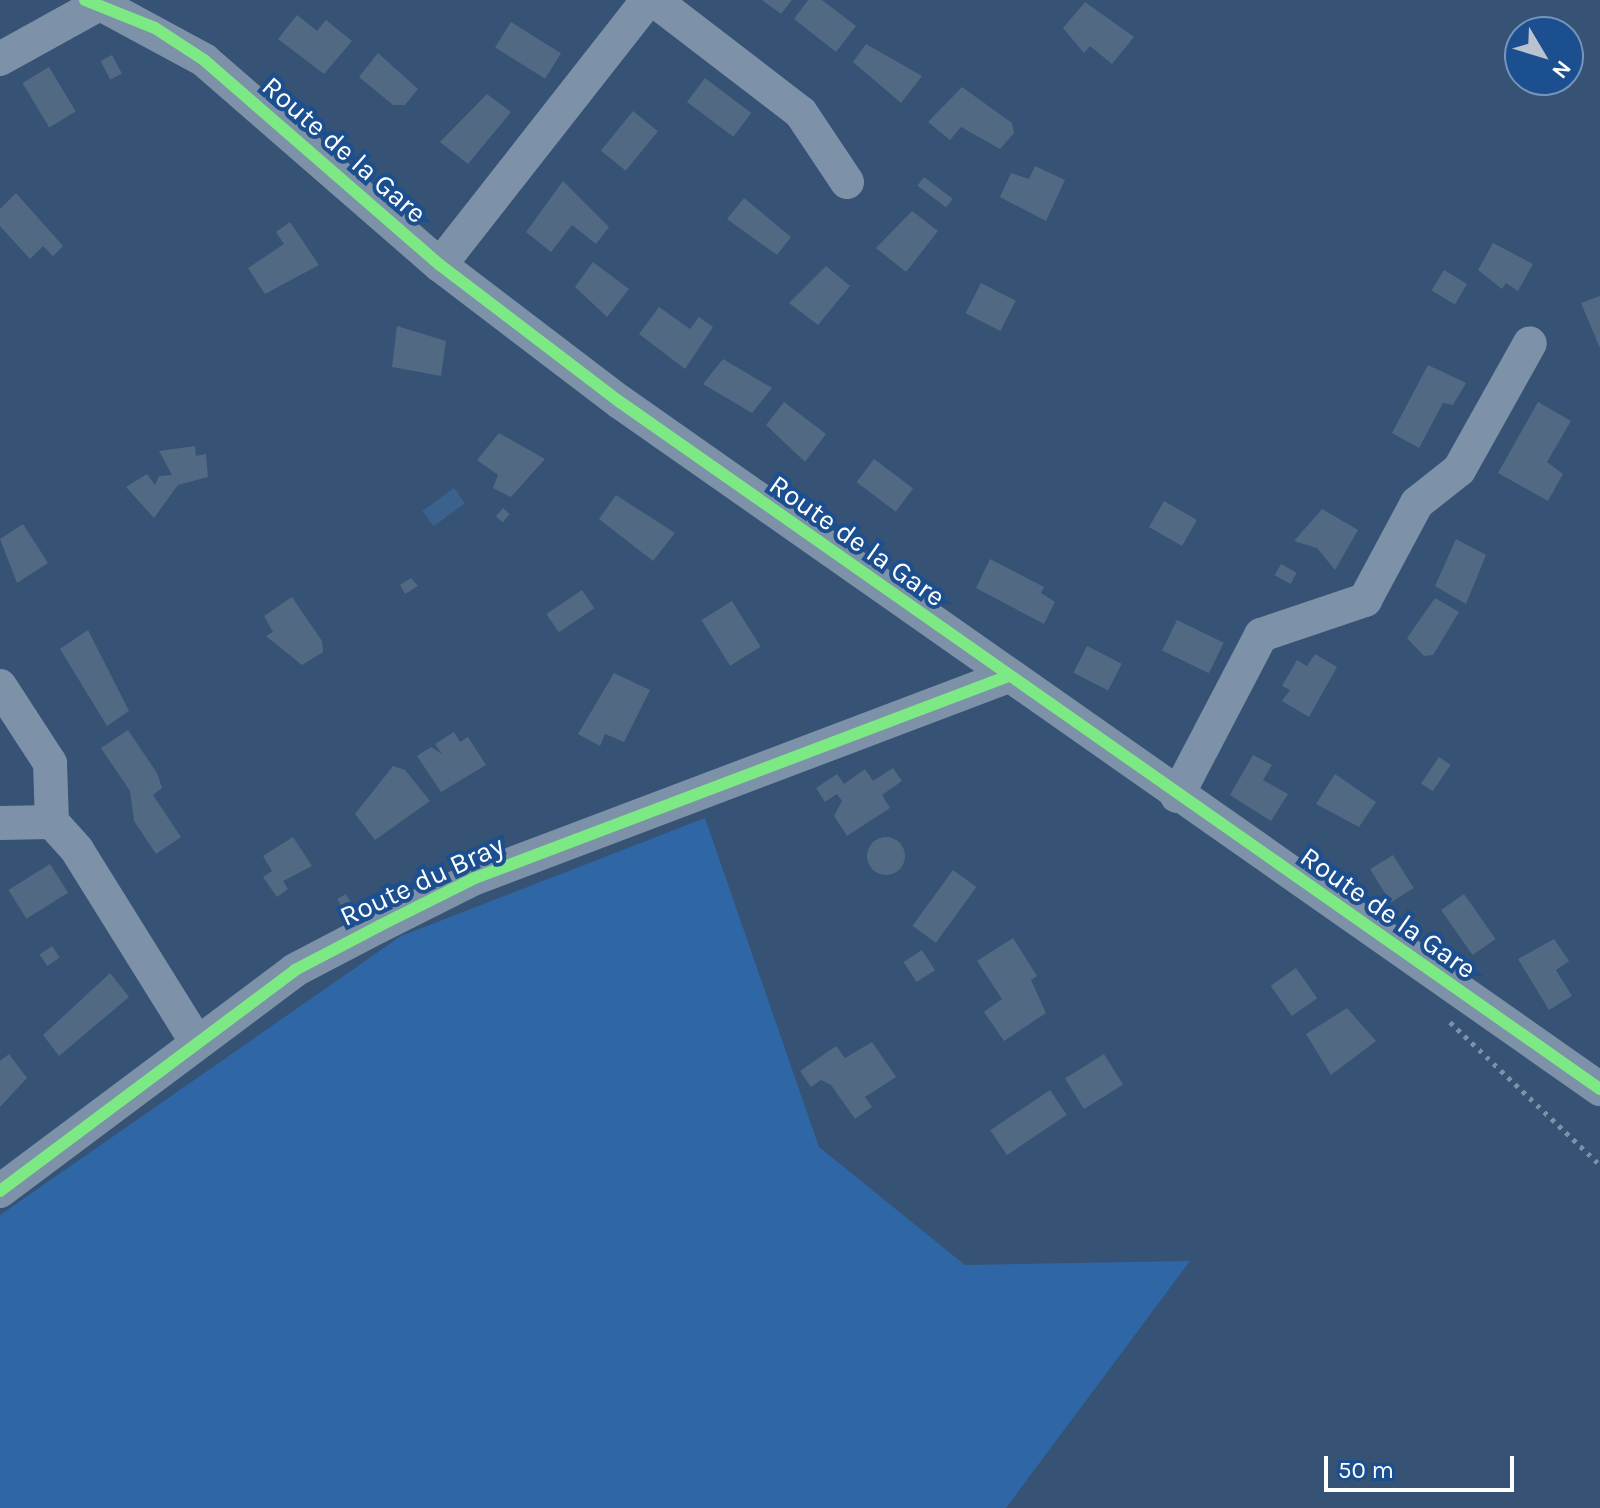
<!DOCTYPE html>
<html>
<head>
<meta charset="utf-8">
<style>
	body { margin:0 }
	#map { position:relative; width:1600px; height:1508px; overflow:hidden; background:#365274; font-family:Karla,sans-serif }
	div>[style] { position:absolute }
	.green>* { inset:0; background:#2f66a5 }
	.water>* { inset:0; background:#3b618d; transform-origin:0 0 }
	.building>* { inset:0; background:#526984; transform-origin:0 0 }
	.round { border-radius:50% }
	.path>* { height:5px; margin-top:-2.5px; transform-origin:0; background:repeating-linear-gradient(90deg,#7d92a8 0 4px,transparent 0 10px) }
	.minor>* { height:34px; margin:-17px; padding:0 17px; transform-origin:17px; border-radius:17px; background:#7d92a8 }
	.cycleway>* { height:12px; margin:-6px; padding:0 6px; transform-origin:6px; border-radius:6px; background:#7ce984 }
	span { translate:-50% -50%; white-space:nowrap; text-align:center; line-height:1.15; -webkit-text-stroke:8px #1b4f8f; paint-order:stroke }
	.street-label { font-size:28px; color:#fff }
	.north { position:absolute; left:1504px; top:16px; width:80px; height:80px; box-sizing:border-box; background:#1b4f8f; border:2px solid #7695bc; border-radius:50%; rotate:128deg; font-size:22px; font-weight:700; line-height:32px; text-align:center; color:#fff }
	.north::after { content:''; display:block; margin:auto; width:28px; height:36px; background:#b9c2ce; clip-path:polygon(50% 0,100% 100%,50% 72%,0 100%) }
	.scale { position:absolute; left:1324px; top:1456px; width:190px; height:36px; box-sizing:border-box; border:4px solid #fff; border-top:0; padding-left:10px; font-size:24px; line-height:28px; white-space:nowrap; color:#fff; -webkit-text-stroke:6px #1b4f8f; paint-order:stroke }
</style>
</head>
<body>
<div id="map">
	<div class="green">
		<i style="clip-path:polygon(705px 818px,819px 1147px,965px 1265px,1190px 1261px,1006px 1508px,0 1508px,0 1215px,401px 936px)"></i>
	</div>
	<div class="water">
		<i style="left:454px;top:488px;width:19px;height:39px;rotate:54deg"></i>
	</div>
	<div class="building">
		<i style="clip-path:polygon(762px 0,792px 0,781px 14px)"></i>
		<i style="clip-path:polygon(808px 0,822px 0,856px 26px,836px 52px,794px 19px)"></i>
		<i style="clip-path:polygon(1085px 2px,1134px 37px,1112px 64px,1090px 46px,1084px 53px,1063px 28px)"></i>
		<i style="clip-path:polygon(297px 15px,317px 31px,326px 20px,352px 41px,324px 74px,278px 39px)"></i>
		<i style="left:511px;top:22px;width:59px;height:30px;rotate:32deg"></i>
		<i style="clip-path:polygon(866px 44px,922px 76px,901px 103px,853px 62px)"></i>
		<i style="clip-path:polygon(378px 53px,418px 89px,405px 105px,393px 105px,359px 77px)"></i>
		<i style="left:112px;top:55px;width:21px;height:13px;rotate:62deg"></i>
		<i style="left:49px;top:67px;width:52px;height:31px;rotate:59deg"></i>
		<i style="left:705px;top:78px;width:58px;height:30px;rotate:37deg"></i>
		<i style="clip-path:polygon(962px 87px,1012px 123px,1014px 133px,1000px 149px,961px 127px,950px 140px,928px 122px)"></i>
		<i style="clip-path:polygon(487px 94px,511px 112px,468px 164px,440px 142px)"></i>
		<i style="left:633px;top:111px;width:32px;height:51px;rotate:39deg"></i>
		<i style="clip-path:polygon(1035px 166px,1065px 180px,1046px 221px,1000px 197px,1011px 173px,1029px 179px)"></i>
		<i style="left:924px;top:177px;width:36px;height:11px;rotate:37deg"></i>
		<i style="clip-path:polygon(563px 181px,609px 227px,596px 244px,572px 225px,551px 252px,526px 232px)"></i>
		<i style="clip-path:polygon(16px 193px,63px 246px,53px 256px,43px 246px,30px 259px,0 226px,0 209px)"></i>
		<i style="clip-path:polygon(744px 198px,791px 237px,777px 255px,727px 219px)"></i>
		<i style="clip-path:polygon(912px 211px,938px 231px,906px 272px,876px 248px)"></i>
		<i style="clip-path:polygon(290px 222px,319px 265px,265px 294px,248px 268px,284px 244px,276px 232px)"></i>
		<i style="clip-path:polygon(1493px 243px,1533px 264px,1518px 291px,1506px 283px,1502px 289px,1478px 270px)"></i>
		<i style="clip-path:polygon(593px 262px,629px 289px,607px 317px,575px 287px)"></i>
		<i style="clip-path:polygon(826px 266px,850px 286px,818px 325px,789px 303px)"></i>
		<i style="left:1444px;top:270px;width:27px;height:24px;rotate:31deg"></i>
		<i style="left:981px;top:283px;width:39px;height:34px;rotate:27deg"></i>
		<i style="clip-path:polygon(1600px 296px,1600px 348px,1581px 303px)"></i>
		<i style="clip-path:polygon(659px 307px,690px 329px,699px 317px,713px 327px,685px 369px,639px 334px)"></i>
		<i style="clip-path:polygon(397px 326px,446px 341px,441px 376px,392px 367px)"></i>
		<i style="clip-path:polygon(723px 359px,772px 388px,752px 413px,703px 384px)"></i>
		<i style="clip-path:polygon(1428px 365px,1466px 383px,1453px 405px,1443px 403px,1419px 448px,1392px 433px)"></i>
		<i style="clip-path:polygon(784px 402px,826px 434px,805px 462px,766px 425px)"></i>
		<i style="clip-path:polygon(1538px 402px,1571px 421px,1547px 462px,1563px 474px,1548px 501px,1498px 473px)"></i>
		<i style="clip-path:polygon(499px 433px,545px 459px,511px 497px,493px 488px,498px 475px,477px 460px)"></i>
		<i style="clip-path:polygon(195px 446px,196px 456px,206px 454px,208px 477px,178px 485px,154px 518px,126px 487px,147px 474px,155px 485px,159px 476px,172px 475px,159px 451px)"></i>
		<i style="left:874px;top:459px;width:49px;height:29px;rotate:37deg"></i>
		<i style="clip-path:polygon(616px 495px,675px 533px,653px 561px,599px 519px)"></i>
		<i style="left:1164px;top:501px;width:38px;height:30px;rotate:30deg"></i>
		<i style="left:503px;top:508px;width:9px;height:11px;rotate:41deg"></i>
		<i style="clip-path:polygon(1322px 509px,1358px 530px,1335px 570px,1317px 548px,1294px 541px)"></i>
		<i style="clip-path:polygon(23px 524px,48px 563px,17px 583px,0 539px)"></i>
		<i style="clip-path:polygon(1456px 539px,1486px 555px,1466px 604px,1435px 586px)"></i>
		<i style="clip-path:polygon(990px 559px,1044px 587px,1041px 593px,1055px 602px,1044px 624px,976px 588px)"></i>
		<i style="left:1281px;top:564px;width:18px;height:13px;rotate:29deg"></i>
		<i style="clip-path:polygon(411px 578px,418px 586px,405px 594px,400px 585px)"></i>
		<i style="left:582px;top:590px;width:22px;height:43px;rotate:56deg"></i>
		<i style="clip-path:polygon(292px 597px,322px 641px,323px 652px,302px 665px,266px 636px,273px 632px,264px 616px)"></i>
		<i style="clip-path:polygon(1435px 598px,1459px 612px,1433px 655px,1424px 656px,1407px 638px)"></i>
		<i style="left:732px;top:601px;width:54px;height:36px;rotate:58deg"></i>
		<i style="left:1177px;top:620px;width:52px;height:34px;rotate:26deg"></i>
		<i style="clip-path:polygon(88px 630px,129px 711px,107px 726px,60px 649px)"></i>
		<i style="left:1087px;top:646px;width:39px;height:30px;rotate:27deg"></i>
		<i style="clip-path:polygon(1315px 654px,1337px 667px,1309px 717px,1282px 701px,1290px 690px,1282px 686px,1297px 660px,1307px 666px)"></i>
		<i style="clip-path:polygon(614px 673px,650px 690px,624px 742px,605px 734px,600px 746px,578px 734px)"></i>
		<i style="clip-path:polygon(128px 730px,157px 773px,162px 788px,153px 795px,181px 837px,156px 854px,134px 821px,130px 791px,101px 748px)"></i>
		<i style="clip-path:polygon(454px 732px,460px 742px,468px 737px,486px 765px,441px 792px,417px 756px,431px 747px,442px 754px,435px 744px)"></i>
		<i style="clip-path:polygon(1253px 755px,1272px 765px,1263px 780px,1288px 794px,1271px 821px,1230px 795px)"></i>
		<i style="left:1439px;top:757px;width:14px;height:32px;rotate:34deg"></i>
		<i style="clip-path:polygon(393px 766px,405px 770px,430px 801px,375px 840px,355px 814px)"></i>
		<i style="clip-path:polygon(893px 768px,902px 781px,882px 795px,890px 808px,847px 836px,834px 816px,842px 801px,837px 794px,825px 802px,816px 788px,837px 774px,844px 784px,865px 769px,873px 781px)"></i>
		<i style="clip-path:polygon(1335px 774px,1376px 802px,1359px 827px,1316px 804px)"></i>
		<i class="round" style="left:867px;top:837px;width:38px;height:38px"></i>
		<i style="clip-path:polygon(293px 837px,312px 866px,283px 881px,288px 889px,277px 897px,263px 877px,272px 871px,263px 856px)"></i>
		<i style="left:1393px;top:855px;width:39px;height:27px;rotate:58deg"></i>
		<i style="left:50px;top:864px;width:34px;height:49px;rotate:58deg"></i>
		<i style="left:953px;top:870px;width:29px;height:69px;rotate:36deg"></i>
		<i style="left:346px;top:894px;width:14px;height:10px;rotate:60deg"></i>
		<i style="left:1464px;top:894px;width:55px;height:28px;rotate:55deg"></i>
		<i style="clip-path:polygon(1013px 938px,1037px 976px,1031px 980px,1046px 1013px,1004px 1041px,984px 1012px,1002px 999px,977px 961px)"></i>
		<i style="clip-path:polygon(1554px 939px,1569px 961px,1556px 970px,1572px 996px,1549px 1010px,1518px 959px)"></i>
		<i style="left:52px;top:946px;width:14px;height:15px;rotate:56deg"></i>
		<i style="left:922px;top:950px;width:24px;height:22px;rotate:57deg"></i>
		<i style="left:1296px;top:968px;width:37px;height:31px;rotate:55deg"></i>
		<i style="clip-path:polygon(110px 973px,129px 997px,59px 1056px,43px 1035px)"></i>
		<i style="clip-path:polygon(1347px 1008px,1376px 1041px,1331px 1075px,1306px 1034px)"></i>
		<i style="clip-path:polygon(872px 1042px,896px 1077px,865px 1097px,872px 1107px,855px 1119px,831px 1085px,821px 1080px,811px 1087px,800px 1071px,836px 1046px,845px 1058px)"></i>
		<i style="clip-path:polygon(9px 1054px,27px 1078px,0 1107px,0 1061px)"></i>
		<i style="left:1104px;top:1054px;width:36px;height:46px;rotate:58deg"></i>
		<i style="left:1050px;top:1090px;width:30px;height:72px;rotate:56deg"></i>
	</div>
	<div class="path">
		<i style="left:1450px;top:1022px;width:207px;rotate:43.6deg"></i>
	</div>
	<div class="minor">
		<i style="left:654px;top:0;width:185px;rotate:37.5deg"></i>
		<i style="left:801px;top:113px;width:83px;rotate:56.3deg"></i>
		<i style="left:108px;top:8px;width:109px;rotate:28.4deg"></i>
		<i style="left:204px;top:60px;width:313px;rotate:41deg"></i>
		<i style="left:440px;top:265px;width:226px;rotate:37.3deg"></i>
		<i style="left:620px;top:402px;width:1197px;rotate:35.03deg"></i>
		<i style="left:0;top:59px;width:107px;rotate:-29deg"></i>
		<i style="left:440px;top:265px;width:337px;rotate:-51.9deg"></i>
		<i style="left:0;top:686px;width:92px;rotate:57deg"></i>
		<i style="left:50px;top:763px;width:59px;rotate:88.1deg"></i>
		<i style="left:52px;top:822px;width:38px;rotate:48deg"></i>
		<i style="left:77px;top:850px;width:227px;rotate:58.1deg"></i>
		<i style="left:1177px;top:796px;width:182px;rotate:-62.4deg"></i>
		<i style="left:1261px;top:635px;width:110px;rotate:-18.6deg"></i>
		<i style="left:1365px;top:600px;width:110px;rotate:-61.8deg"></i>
		<i style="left:1417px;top:503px;width:53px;rotate:-38.2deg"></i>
		<i style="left:1459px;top:470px;width:145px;rotate:-60.8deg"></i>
		<i style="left:0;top:823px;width:52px;rotate:-1.1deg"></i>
		<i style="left:0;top:1191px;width:369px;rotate:-36.8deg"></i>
		<i style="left:295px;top:970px;width:95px;rotate:-27.6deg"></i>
		<i style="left:379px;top:926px;width:107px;rotate:-26.6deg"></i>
		<i style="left:475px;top:878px;width:568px;rotate:-20.73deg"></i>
	</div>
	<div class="cycleway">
		<i style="left:85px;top:0;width:75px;rotate:21.8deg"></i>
		<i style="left:155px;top:28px;width:59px;rotate:33.1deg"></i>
		<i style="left:204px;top:60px;width:313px;rotate:41deg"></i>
		<i style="left:440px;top:265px;width:226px;rotate:37.3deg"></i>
		<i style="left:620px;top:402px;width:1197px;rotate:35.03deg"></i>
		<i style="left:0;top:1191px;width:369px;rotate:-36.8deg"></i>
		<i style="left:295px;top:970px;width:95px;rotate:-27.6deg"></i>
		<i style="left:379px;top:926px;width:107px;rotate:-26.6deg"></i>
		<i style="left:475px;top:878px;width:568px;rotate:-20.73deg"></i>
	</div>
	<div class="street-label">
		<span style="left:344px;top:150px;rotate:41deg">Route de la Gare</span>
		<span style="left:857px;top:541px;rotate:35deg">Route de la Gare</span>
		<span style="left:422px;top:881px;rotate:-25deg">Route du Bray</span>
		<span style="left:1388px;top:913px;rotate:35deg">Route de la Gare</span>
	</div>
	<div class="north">N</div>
	<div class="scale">50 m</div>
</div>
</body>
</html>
